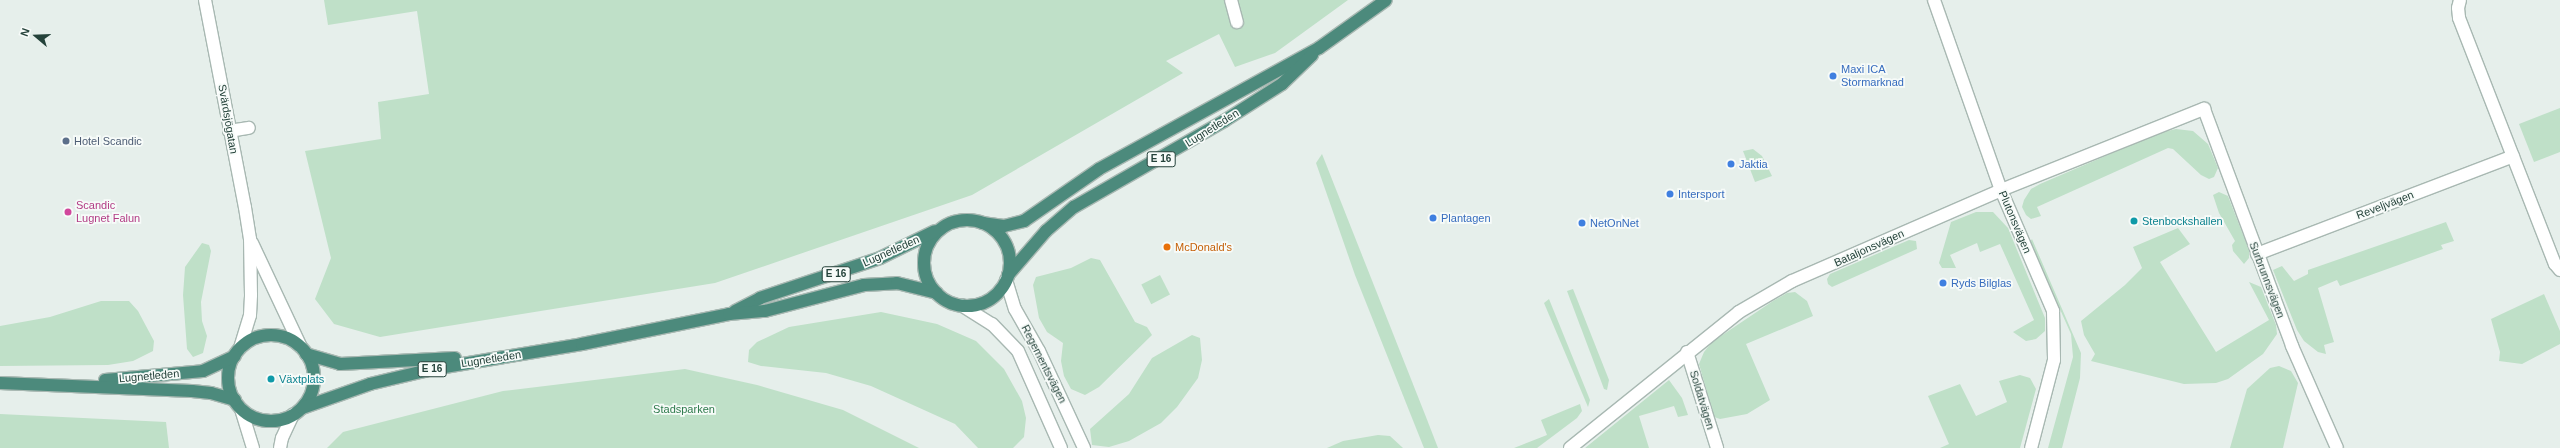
<!DOCTYPE html>
<html>
<head>
<meta charset="utf-8">
<style>
	body { margin:0 }
	#map { position:relative; width:2560px; height:448px; overflow:hidden; background:#e6efeb; font-family:Helvetica,sans-serif }
	div>[style] { position:absolute }
	.green>* { inset:0; background:#bfe0c8; transform-origin:0 0 }
	.roads { filter:drop-shadow(1px 0 #a8b8b2) drop-shadow(-1px 0 #a8b8b2) drop-shadow(0 1px #a8b8b2) drop-shadow(0 -1px #a8b8b2) }
	.minor>* { height:12px; margin:-6px; padding:0 6px; transform-origin:6px; border-radius:6px; background:#fff }
	.tertiary>* { height:12px; margin:-6px; padding:0 6px; transform-origin:6px; border-radius:6px; background:#fff }
	.secondary>* { height:12px; margin:-6px; padding:0 6px; transform-origin:6px; border-radius:6px; background:#fff }
	.trunk>* { height:12px; margin:-6px; padding:0 6px; transform-origin:6px; border-radius:6px; background:#4c8a7c }
	.trunk>.ring { margin:-6px; padding:0; box-sizing:content-box; background:none; border:12px solid #4c8a7c; border-radius:50% }
	.dots>* { width:11px; height:11px; translate:-50% -50%; box-sizing:border-box; border:2px solid #f7fbf9; border-radius:50% }
	span { translate:-50% -50%; white-space:nowrap; text-align:center; line-height:1.15; -webkit-text-stroke:3.5px #f7fbf9; paint-order:stroke }
	.shield-label span { padding:1px 3px; background:#f7fbf9; border:1px solid; border-radius:3px; -webkit-text-stroke-width:0 }
	.shield-label { font-size:10px; color:#24423a; font-weight:700 }
	.shop-label { font-size:11px; color:#366cbe }
	.left { translate:0 -50%; text-align:left }
	.street-label { font-size:11px; color:#24423a }
	.service-label { font-size:11px; color:#4e5e75 }
	.hotel-label { font-size:11px; color:#b23c85 }
	.culture-label { font-size:11px; color:#0d838f }
	.food-label { font-size:11px; color:#c56008 }
	.park-label { font-size:11px; color:#2d7a4b }
	.north { position:absolute; left:16px; top:16px; width:40px; height:40px; -webkit-text-stroke:3px #f7fbf9; paint-order:stroke; rotate:289deg; font-size:11px; font-weight:700; line-height:16px; text-align:center; color:#24423a }
	.north::after { content:''; display:block; margin:auto; width:14px; height:18px; background:#24423a; clip-path:polygon(50% 0,100% 100%,50% 72%,0 100%) }
</style>
</head>
<body>
<div id="map">
	<div class="green">
		<i style="clip-path:polygon(324px 0,1348px 0,1275px 53px,1235px 67px,1219px 34px,1166px 61px,1183px 73px,972px 195px,715px 283px,380px 337px,334px 324px,315px 299px,331px 258px,305px 151px,381px 139px,378px 102px,429px 94px,417px 11px,328px 25px)"></i>
		<i style="clip-path:polygon(2560px 108px,2560px 152px,2534px 162px,2519px 124px)"></i>
		<i style="clip-path:polygon(2176px 129px,2193px 131px,2208px 144px,2218px 168px,2214px 177px,2209px 179px,2201px 175px,2173px 149px,2168px 148px,2037px 207px,2041px 216px,2031px 219px,2026px 215px,2022px 207px,2024px 200px,2031px 189px,2040px 184px,2159px 133px)"></i>
		<i style="clip-path:polygon(1753px 149px,1762px 156px,1772px 176px,1755px 182px,1743px 151px)"></i>
		<i style="clip-path:polygon(1322px 154px,1426px 417px,1438px 448px,1424px 448px,1355px 275px,1316px 163px)"></i>
		<i style="clip-path:polygon(2219px 192px,2228px 196px,2249px 250px,2249px 258px,2244px 264px,2233px 251px,2232px 245px,2235px 241px,2219px 213px,2213px 195px)"></i>
		<i style="clip-path:polygon(1976px 212px,1993px 212px,2008px 228px,2045px 318px,2045px 331px,2036px 339px,2026px 341px,2013px 332px,2034px 320px,2000px 244px,1980px 252px,1977px 243px,1950px 255px,1956px 268px,1942px 268px,1939px 263px,1951px 222px)"></i>
		<i style="clip-path:polygon(2446px 222px,2454px 241px,2441px 245px,2443px 249px,2340px 286px,2337px 280px,2318px 288px,2334px 342px,2324px 345px,2326px 354px,2318px 352px,2304px 341px,2297px 330px,2273px 270px,2282px 266px,2294px 281px,2308px 274px,2308px 270px)"></i>
		<i style="clip-path:polygon(2178px 228px,2190px 244px,2160px 262px,2216px 352px,2269px 320px,2249px 282px,2261px 287px,2276px 325px,2277px 334px,2263px 354px,2228px 379px,2216px 383px,2184px 384px,2091px 361px,2095px 354px,2084px 335px,2081px 321px,2125px 285px,2142px 268px,2133px 247px)"></i>
		<i style="clip-path:polygon(2032px 239px,2081px 353px,2080px 378px,2062px 448px,2048px 448px,2073px 357px,2071px 334px,2030px 242px)"></i>
		<i style="clip-path:polygon(1909px 240px,1916px 241px,1917px 249px,1832px 287px,1828px 284px,1827px 279px,1830px 274px)"></i>
		<i style="clip-path:polygon(202px 243px,209px 245px,211px 251px,201px 302px,202px 321px,207px 336px,203px 353px,193px 357px,187px 349px,183px 295px,185px 267px)"></i>
		<i style="clip-path:polygon(1091px 258px,1100px 260px,1135px 322px,1147px 327px,1152px 335px,1099px 387px,1085px 395px,1071px 389px,1064px 376px,1061px 361px,1063px 343px,1047px 332px,1039px 318px,1033px 285px,1036px 277px,1071px 268px)"></i>
		<i style="left:1160px;top:275px;width:22px;height:21px;rotate:63deg"></i>
		<i style="clip-path:polygon(1573px 289px,1609px 380px,1607px 390px,1604px 389px,1567px 291px)"></i>
		<i style="clip-path:polygon(1795px 292px,1807px 301px,1813px 316px,1746px 344px,1770px 400px,1747px 414px,1720px 419px,1714px 417px,1699px 364px,1704px 352px,1712px 342px,1773px 301px,1787px 293px)"></i>
		<i style="clip-path:polygon(2544px 294px,2560px 331px,2560px 344px,2522px 364px,2499px 361px,2500px 352px,2491px 319px)"></i>
		<i style="clip-path:polygon(1549px 299px,1590px 400px,1588px 407px,1544px 303px)"></i>
		<i style="clip-path:polygon(101px 301px,129px 301px,138px 311px,154px 341px,153px 351px,133px 361px,108px 365px,0 366px,0 326px,50px 317px)"></i>
		<i style="clip-path:polygon(881px 312px,937px 324px,976px 341px,1004px 369px,1022px 401px,1026px 418px,1024px 437px,1013px 448px,978px 448px,955px 424px,871px 386px,826px 373px,761px 366px,748px 362px,749px 350px,757px 342px,789px 327px)"></i>
		<i style="clip-path:polygon(1192px 335px,1200px 338px,1202px 360px,1198px 378px,1177px 407px,1161px 423px,1129px 441px,1109px 447px,1092px 445px,1090px 429px,1129px 394px,1152px 358px)"></i>
		<i style="clip-path:polygon(2279px 366px,2291px 371px,2298px 383px,2283px 448px,2230px 448px,2247px 389px,2270px 368px)"></i>
		<i style="clip-path:polygon(685px 369px,757px 385px,843px 410px,919px 448px,327px 448px,343px 432px,503px 391px)"></i>
		<i style="clip-path:polygon(2020px 375px,2030px 378px,2036px 389px,2020px 448px,1940px 448px,1949px 444px,1928px 396px,1960px 384px,1976px 416px,2007px 402px,1999px 381px)"></i>
		<i style="clip-path:polygon(1669px 380px,1682px 398px,1688px 415px,1678px 417px,1674px 406px,1639px 416px,1649px 448px,1585px 448px)"></i>
		<i style="clip-path:polygon(1580px 404px,1582px 411px,1577px 418px,1537px 448px,1514px 448px,1547px 435px,1541px 420px)"></i>
		<i style="clip-path:polygon(0 414px,166px 422px,169px 448px,0 448px)"></i>
		<i style="clip-path:polygon(1378px 435px,1390px 436px,1403px 448px,1327px 448px,1343px 441px)"></i>
	</div>
	<div class="roads">
		<div class="minor">
			<i style="left:205px;top:0;width:211px;rotate:79.1deg"></i>
			<i style="left:1231px;top:0;width:23px;rotate:75deg"></i>
			<i style="left:1934px;top:0;width:201px;rotate:70.6deg"></i>
			<i style="left:2001px;top:190px;width:132px;rotate:66.7deg"></i>
			<i style="left:2053px;top:311px;width:49px;rotate:88.8deg"></i>
			<i style="left:2054px;top:360px;width:91px;rotate:104.6deg"></i>
			<i style="left:2460px;top:0;width:8px;rotate:104deg"></i>
			<i style="left:2458px;top:8px;width:10px;rotate:84deg"></i>
			<i style="left:2459px;top:18px;width:264px;rotate:68.7deg"></i>
			<i style="left:2555px;top:264px;width:8px;rotate:50deg"></i>
			<i style="left:229px;top:131px;width:20px;rotate:-9deg"></i>
			<i style="left:2257px;top:254px;width:274px;rotate:-20.9deg"></i>
			<i style="left:1687px;top:352px;width:101px;rotate:72.6deg"></i>
			<i style="left:1570px;top:448px;width:217px;rotate:-38.8deg"></i>
			<i style="left:1739px;top:312px;width:61px;rotate:-30.3deg"></i>
			<i style="left:1792px;top:281px;width:228px;rotate:-23.5deg"></i>
			<i style="left:2001px;top:190px;width:219px;rotate:-21.8deg"></i>
			<i style="left:2204px;top:109px;width:253px;rotate:69.6deg"></i>
			<i style="left:2292px;top:346px;width:111px;rotate:66.2deg"></i>
		</div>
		<div class="tertiary">
			<i style="left:252px;top:243px;width:115px;rotate:64.8deg"></i>
			<i style="left:240px;top:348px;width:34px;rotate:-73deg"></i>
			<i style="left:250px;top:315px;width:20px;rotate:-87deg"></i>
			<i style="left:251px;top:295px;width:56px;rotate:-91deg"></i>
			<i style="left:250px;top:239px;width:32px;rotate:-99deg"></i>
			<i style="left:241px;top:409px;width:41px;rotate:72.9deg"></i>
			<i style="left:280px;top:448px;width:10px;rotate:-79deg"></i>
			<i style="left:282px;top:438px;width:26px;rotate:-65deg"></i>
		</div>
		<div class="secondary">
			<i style="left:1006px;top:280px;width:30px;rotate:73deg"></i>
			<i style="left:1015px;top:309px;width:48px;rotate:60.3deg"></i>
			<i style="left:1039px;top:351px;width:107px;rotate:65.1deg"></i>
			<i style="left:961px;top:305px;width:36px;rotate:32deg"></i>
			<i style="left:992px;top:324px;width:37px;rotate:46deg"></i>
			<i style="left:1018px;top:351px;width:106px;rotate:66.1deg"></i>
		</div>
		<div class="trunk">
			<i class="ring" style="left:924px;top:220px;width:74px;height:74px"></i>
			<i style="left:982px;top:223px;width:22px;rotate:8deg"></i>
			<i style="left:1004px;top:226px;width:21px;rotate:-14deg"></i>
			<i style="left:1024px;top:221px;width:91px;rotate:-34.7deg"></i>
			<i style="left:1099px;top:169px;width:251px;rotate:-28.8deg"></i>
			<i style="left:1319px;top:48px;width:82px;rotate:-35.6deg"></i>
			<i style="left:1008px;top:275px;width:58px;rotate:-49.2deg"></i>
			<i style="left:1046px;top:231px;width:37px;rotate:-41deg"></i>
			<i style="left:1074px;top:207px;width:173px;rotate:-29.8deg"></i>
			<i style="left:1224px;top:121px;width:69px;rotate:-32.5deg"></i>
			<i style="left:1282px;top:84px;width:42px;rotate:-44deg"></i>
			<i style="left:735px;top:311px;width:28px;rotate:-27deg"></i>
			<i style="left:760px;top:298px;width:126px;rotate:-18.4deg"></i>
			<i style="left:880px;top:258px;width:61px;rotate:-26.1deg"></i>
			<i class="ring" style="left:228px;top:335px;width:74px;height:74px"></i>
			<i style="left:306px;top:354px;width:35px;rotate:16deg"></i>
			<i style="left:340px;top:364px;width:115px;rotate:-3deg"></i>
			<i style="left:105px;top:380px;width:98px;rotate:-5.2deg"></i>
			<i style="left:203px;top:371px;width:35px;rotate:-25deg"></i>
			<i style="left:0;top:383px;width:192px;rotate:2.4deg"></i>
			<i style="left:192px;top:391px;width:19px;rotate:6deg"></i>
			<i style="left:211px;top:393px;width:25px;rotate:16deg"></i>
			<i style="left:302px;top:408px;width:72px;rotate:-19.4deg"></i>
			<i style="left:370px;top:384px;width:65px;rotate:-13.4deg"></i>
			<i style="left:433px;top:369px;width:151px;rotate:-9.5deg"></i>
			<i style="left:582px;top:344px;width:150px;rotate:-11.5deg"></i>
			<i style="left:729px;top:314px;width:36px;rotate:-5deg"></i>
			<i style="left:765px;top:311px;width:102px;rotate:-14.7deg"></i>
			<i style="left:864px;top:285px;width:33px;rotate:-3deg"></i>
			<i style="left:897px;top:283px;width:41px;rotate:14deg"></i>
		</div>
	</div>
	<div class="dots">
		<i style="left:1833px;top:76px;background:#3f7fe0"></i>
		<i style="left:66px;top:141px;background:#5c6f8a"></i>
		<i style="left:1731px;top:164px;background:#3f7fe0"></i>
		<i style="left:1670px;top:194px;background:#3f7fe0"></i>
		<i style="left:68px;top:212px;background:#d1479c"></i>
		<i style="left:1433px;top:218px;background:#3f7fe0"></i>
		<i style="left:2134px;top:221px;background:#0f9aa8"></i>
		<i style="left:1582px;top:223px;background:#3f7fe0"></i>
		<i style="left:1167px;top:247px;background:#e8710a"></i>
		<i style="left:1943px;top:283px;background:#3f7fe0"></i>
		<i style="left:271px;top:379px;background:#0f9aa8"></i>
	</div>
	<div class="shield-label">
		<span style="left:1161px;top:159px">E 16</span>
		<span style="left:836px;top:274px">E 16</span>
		<span style="left:432px;top:369px">E 16</span>
	</div>
	<div class="shop-label">
		<span class="left" style="left:1841px;top:76px">Maxi ICA<br>Stormarknad</span>
		<span class="left" style="left:1739px;top:164px">Jaktia</span>
		<span class="left" style="left:1678px;top:194px">Intersport</span>
		<span class="left" style="left:1441px;top:218px">Plantagen</span>
		<span class="left" style="left:1590px;top:223px">NetOnNet</span>
		<span class="left" style="left:1951px;top:283px">Ryds Bilglas</span>
	</div>
	<div class="street-label">
		<span style="left:228px;top:119px;rotate:80deg">Svärdsjögatan</span>
		<span style="left:1212px;top:128px;rotate:-32deg">Lugnetleden</span>
		<span style="left:2385px;top:205px;rotate:-21deg">Reveljvägen</span>
		<span style="left:2015px;top:222px;rotate:67deg">Plutonsvägen</span>
		<span style="left:1869px;top:248px;rotate:-24deg">Bataljonsvägen</span>
		<span style="left:891px;top:251px;rotate:-24deg">Lugnetleden</span>
		<span style="left:2267px;top:280px;rotate:69deg">Surbrunnsvägen</span>
		<span style="left:491px;top:359px;rotate:-9deg">Lugnetleden</span>
		<span style="left:1044px;top:364px;rotate:63deg">Regementsvägen</span>
		<span style="left:149px;top:376px;rotate:-5deg">Lugnetleden</span>
		<span style="left:1702px;top:400px;rotate:73deg">Soldatvägen</span>
	</div>
	<div class="service-label">
		<span class="left" style="left:74px;top:141px">Hotel Scandic</span>
	</div>
	<div class="hotel-label">
		<span class="left" style="left:76px;top:212px">Scandic<br>Lugnet Falun</span>
	</div>
	<div class="culture-label">
		<span class="left" style="left:2142px;top:221px">Stenbockshallen</span>
		<span class="left" style="left:279px;top:379px">Växtplats</span>
	</div>
	<div class="food-label">
		<span class="left" style="left:1175px;top:247px">McDonald's</span>
	</div>
	<div class="park-label">
		<span style="left:684px;top:409px">Stadsparken</span>
	</div>
	<div class="north">N</div>
</div>
</body>
</html>
